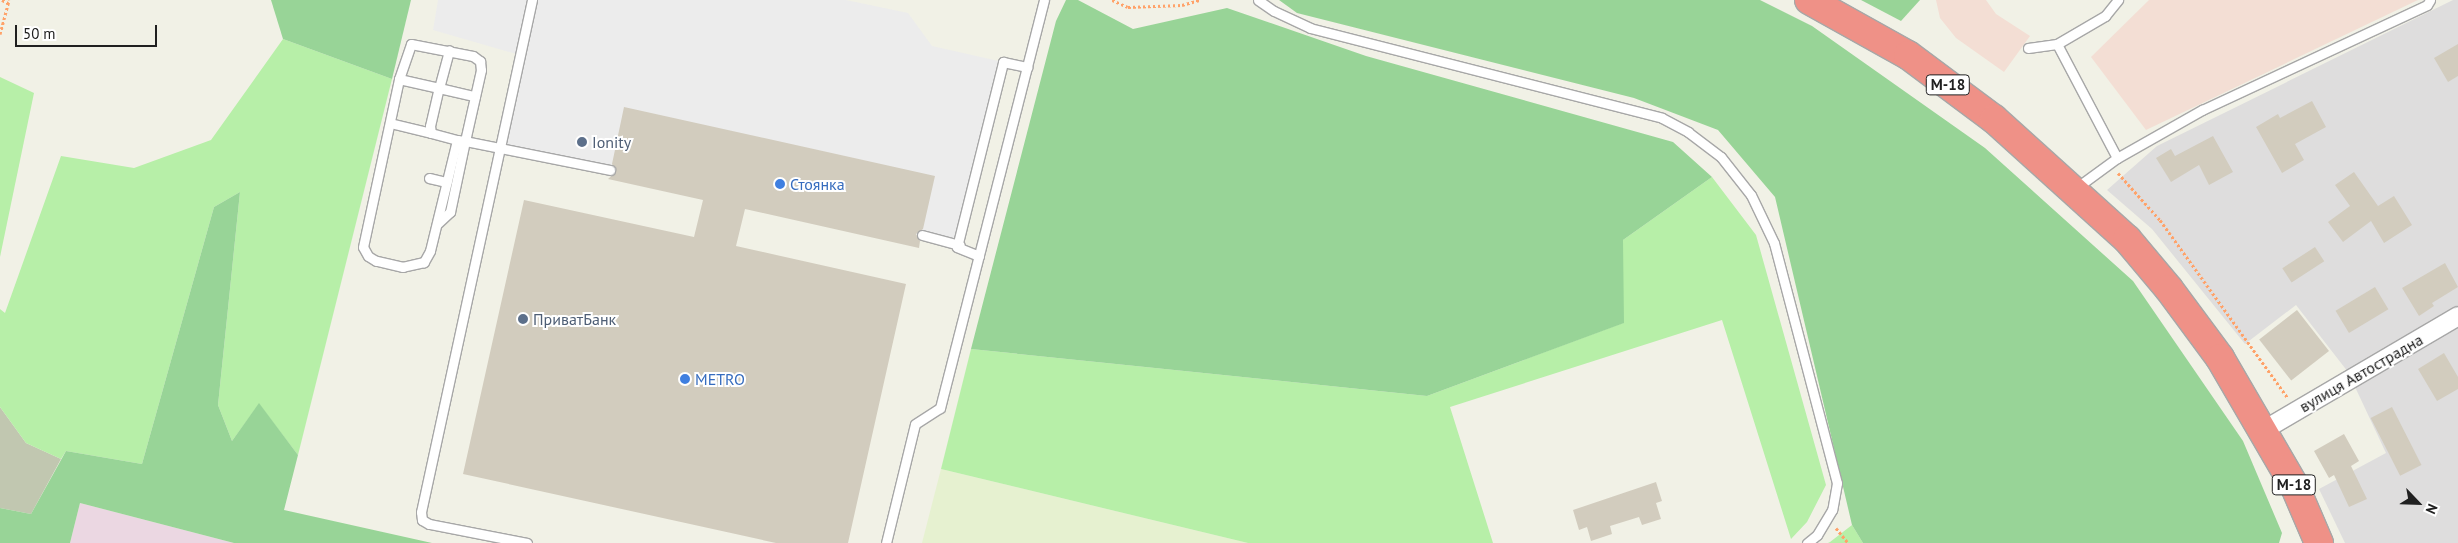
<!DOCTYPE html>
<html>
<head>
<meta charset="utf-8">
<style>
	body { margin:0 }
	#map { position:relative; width:2458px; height:543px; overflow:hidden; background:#f1f1e6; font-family:"PT Sans",sans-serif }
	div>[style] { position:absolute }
	.residential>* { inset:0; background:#dedddd }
	.commercial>* { inset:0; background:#f3ded4 }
	.industrial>* { inset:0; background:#ebd7e2 }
	.construction>* { inset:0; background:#c1c7b0 }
	.farmland>* { inset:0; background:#e6f1d0 }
	.grass>* { inset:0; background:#b7efa8 }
	.forest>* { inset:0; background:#98d497 }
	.parking>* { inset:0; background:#ececec }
	.building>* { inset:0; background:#d2ccbe; transform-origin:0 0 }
	.path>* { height:3px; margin-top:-1.5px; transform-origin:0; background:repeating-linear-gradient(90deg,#ffa269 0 2.5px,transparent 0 5px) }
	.roads { filter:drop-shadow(1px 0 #a7a7a7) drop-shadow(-1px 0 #a7a7a7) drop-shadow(0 1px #a7a7a7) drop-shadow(0 -1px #a7a7a7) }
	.lane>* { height:9px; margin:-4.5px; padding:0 4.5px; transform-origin:4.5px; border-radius:4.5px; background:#fff }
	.street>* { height:18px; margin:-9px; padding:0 9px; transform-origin:9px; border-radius:9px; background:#fff }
	.highway>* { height:28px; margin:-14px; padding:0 14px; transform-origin:14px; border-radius:14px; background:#ef9187 }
	.dots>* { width:14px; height:14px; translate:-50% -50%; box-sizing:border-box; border:2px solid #fff; border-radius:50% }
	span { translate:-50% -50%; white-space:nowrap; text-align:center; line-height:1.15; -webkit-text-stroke:4px #fff; paint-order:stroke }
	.shield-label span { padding:1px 4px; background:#fff; border:1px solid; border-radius:4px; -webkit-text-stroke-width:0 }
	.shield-label { font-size:15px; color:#202020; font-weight:700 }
	.service-label { font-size:16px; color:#4e5e75 }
	.left { translate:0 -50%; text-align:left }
	.shop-label { font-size:16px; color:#366cbe }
	.street-label { font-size:16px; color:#202020 }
	.north { position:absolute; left:2393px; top:478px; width:50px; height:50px; -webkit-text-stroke:4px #fff; paint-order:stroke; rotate:114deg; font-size:14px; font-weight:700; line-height:20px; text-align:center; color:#202020 }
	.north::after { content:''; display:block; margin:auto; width:18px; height:22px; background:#202020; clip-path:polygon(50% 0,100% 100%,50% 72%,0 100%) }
	.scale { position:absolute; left:15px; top:25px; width:142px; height:22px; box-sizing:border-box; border:2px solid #202020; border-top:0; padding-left:6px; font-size:15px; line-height:18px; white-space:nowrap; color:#202020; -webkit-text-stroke:4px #fff; paint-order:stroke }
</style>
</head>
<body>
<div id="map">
	<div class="residential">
		<i style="clip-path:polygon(2453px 0,2458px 0,2458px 543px,2345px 543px,2319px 489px,2386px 453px,2348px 372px,2296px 305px,2245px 344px,2152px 229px,2107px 190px,2157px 146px)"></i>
	</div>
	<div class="commercial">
		<i style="clip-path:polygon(1936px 0,1986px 0,1996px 14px,2030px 36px,2004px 72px,1956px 38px,1940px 18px)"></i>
		<i style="clip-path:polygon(2149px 0,2418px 0,2146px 130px,2091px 57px)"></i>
	</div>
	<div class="industrial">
		<i style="clip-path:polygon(80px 503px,234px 543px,70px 543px)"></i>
	</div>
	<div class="construction">
		<i style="clip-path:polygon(0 407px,26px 443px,61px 459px,31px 514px,0 508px)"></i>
	</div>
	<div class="farmland">
		<i style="clip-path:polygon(941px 469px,1248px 543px,922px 543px)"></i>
	</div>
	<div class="grass">
		<i style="clip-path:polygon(283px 39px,392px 79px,298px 455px,259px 404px,232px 441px,218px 405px,240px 192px,214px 207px,142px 464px,66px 451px,61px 459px,26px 443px,0 407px,0 309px,5px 313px,61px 156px,134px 168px,211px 140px)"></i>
		<i style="clip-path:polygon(0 77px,34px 93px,0 257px)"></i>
		<i style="clip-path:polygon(1712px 177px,1756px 235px,1826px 485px,1807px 522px,1791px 539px,1722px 320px,1450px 407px,1493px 543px,1248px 543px,941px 469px,971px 349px,1427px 396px,1623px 323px,1623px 240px)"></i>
		<i style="clip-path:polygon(1852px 525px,1863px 543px,1828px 543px,1830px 542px)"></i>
	</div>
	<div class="forest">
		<i style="clip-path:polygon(271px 0,411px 0,392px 79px,283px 39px)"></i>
		<i style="clip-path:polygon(1066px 0,1078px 0,1133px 29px,1227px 8px,1366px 56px,1673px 142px,1712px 177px,1623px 240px,1624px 323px,1427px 396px,971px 349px,1056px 21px)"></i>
		<i style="clip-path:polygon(1279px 0,1760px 0,1812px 26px,1985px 148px,2133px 281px,2243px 441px,2282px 533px,2279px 543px,1863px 543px,1852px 525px,1775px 197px,1718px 130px,1634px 98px,1297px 13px)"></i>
		<i style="clip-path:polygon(1861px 0,1920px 0,1901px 21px)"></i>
		<i style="clip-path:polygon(240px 192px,218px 405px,232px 441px,259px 403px,298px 455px,284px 510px,432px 543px,234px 543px,80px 503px,70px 543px,0 543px,0 508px,31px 514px,66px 451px,142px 464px,214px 207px)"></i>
	</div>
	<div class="parking">
		<i style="clip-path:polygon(438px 0,846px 0,908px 13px,932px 46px,1003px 62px,960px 245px,501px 147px,520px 55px,433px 30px)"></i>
	</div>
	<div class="building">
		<i style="clip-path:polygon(2458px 44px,2458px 76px,2448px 82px,2434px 58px)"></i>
		<i style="clip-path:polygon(2312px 101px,2326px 127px,2295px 144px,2304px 160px,2282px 173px,2256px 127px,2278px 114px,2280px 118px)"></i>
		<i style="clip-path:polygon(624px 107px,935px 176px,923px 229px,916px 234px,920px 241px,919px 248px,745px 209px,736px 246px,906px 284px,848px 543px,776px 543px,463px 474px,524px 200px,694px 237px,703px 200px,608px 179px,616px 172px,612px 164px)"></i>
		<i style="clip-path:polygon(2213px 136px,2233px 172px,2209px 185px,2199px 165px,2171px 182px,2156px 158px,2171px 149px,2175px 156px)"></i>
		<i style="clip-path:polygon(2354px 172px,2378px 206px,2394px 196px,2412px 225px,2384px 243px,2371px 221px,2343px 242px,2328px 222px,2350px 206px,2335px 185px)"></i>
		<i style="left:2315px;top:247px;width:17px;height:39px;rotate:57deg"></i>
		<i style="clip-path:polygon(2445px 263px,2458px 287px,2432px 303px,2434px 306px,2419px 316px,2402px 288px)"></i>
		<i style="left:2375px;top:287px;width:26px;height:46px;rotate:59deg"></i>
		<i style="left:2297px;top:310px;width:52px;height:48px;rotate:52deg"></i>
		<i style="clip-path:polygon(2444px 353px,2458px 377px,2458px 389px,2437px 401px,2418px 369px)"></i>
		<i style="left:2392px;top:407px;width:65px;height:24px;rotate:63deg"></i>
		<i style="clip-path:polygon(2344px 434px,2359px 461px,2351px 466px,2367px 499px,2349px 507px,2334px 475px,2329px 478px,2314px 451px)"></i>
		<i style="clip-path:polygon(1656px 482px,1662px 501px,1656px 503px,1661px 519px,1642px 525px,1639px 517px,1610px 526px,1612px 534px,1591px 541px,1587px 527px,1579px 530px,1573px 510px)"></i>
	</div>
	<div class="path">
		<i style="left:2px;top:0;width:7px;rotate:27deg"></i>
		<i style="left:1112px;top:0;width:17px;rotate:24deg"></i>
		<i style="left:1128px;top:7px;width:54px;rotate:-2.1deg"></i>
		<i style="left:1182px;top:5px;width:19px;rotate:-16deg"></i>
		<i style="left:0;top:34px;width:35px;rotate:-75deg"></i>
		<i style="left:2118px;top:173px;width:63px;rotate:48.2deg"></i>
		<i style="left:2160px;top:220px;width:218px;rotate:54.3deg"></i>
		<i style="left:1836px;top:528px;width:19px;rotate:51deg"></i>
	</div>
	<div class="roads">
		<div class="lane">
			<i style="left:1258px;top:0;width:19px;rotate:35deg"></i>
			<i style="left:1274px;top:11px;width:40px;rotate:25deg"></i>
			<i style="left:1310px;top:28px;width:363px;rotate:14.3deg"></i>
			<i style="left:1662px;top:118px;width:30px;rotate:28deg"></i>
			<i style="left:1688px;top:132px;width:41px;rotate:37.1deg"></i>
			<i style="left:1721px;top:157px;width:48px;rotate:51.7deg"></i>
			<i style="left:1751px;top:195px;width:53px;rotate:64.4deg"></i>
			<i style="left:1774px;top:243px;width:248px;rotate:75.3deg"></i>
			<i style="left:1837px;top:483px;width:27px;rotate:100deg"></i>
			<i style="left:1832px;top:510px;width:29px;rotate:121deg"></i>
			<i style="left:1817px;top:535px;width:13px;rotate:141deg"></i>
			<i style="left:2057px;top:44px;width:129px;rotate:62.2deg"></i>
			<i style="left:2028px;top:48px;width:29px;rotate:-8deg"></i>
			<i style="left:2057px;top:44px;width:56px;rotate:-30.3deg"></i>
			<i style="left:2105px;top:16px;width:21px;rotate:-51deg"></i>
			<i style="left:399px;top:79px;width:41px;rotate:12.7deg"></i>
			<i style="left:439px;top:88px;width:39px;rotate:-75deg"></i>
			<i style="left:390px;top:123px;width:42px;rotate:13.7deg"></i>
			<i style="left:457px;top:140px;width:27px;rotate:-165deg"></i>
			<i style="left:431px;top:133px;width:7px;rotate:-98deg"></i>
			<i style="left:430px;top:126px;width:39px;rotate:-77deg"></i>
			<i style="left:439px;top:88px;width:37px;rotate:13deg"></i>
			<i style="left:429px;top:178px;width:18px;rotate:13deg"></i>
			<i style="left:2076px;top:188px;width:51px;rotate:-36.2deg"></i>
			<i style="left:2117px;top:158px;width:98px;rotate:-29.5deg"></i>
			<i style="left:2202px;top:110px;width:248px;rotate:-25deg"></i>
			<i style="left:2427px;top:5px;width:6px;rotate:-59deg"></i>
			<i style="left:437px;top:224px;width:18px;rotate:-43deg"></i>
			<i style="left:450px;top:212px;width:73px;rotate:-78.1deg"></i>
			<i style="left:465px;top:141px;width:8px;rotate:-173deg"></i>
			<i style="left:457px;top:140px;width:114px;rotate:103.7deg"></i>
			<i style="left:430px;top:251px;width:13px;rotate:119deg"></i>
			<i style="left:424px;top:262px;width:22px;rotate:167deg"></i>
			<i style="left:403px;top:267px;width:28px;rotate:-167deg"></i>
			<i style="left:376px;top:261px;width:9px;rotate:-148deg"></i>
			<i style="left:368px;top:256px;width:10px;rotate:-119deg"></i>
			<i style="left:363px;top:247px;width:172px;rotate:-77.9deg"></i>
			<i style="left:399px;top:79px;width:37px;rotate:-71deg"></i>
			<i style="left:411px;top:44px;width:63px;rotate:11deg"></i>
			<i style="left:473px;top:56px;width:9px;rotate:36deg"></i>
			<i style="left:480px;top:61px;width:9px;rotate:84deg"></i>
			<i style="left:481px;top:70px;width:73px;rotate:102.7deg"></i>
			<i style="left:465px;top:141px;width:148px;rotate:11.3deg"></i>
			<i style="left:922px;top:235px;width:39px;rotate:15deg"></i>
			<i style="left:979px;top:256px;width:24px;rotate:-158deg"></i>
			<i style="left:957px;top:247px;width:191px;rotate:-76deg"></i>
			<i style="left:1003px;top:62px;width:25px;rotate:12deg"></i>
			<i style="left:527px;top:543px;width:100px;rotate:-169deg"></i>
			<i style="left:429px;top:524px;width:8px;rotate:-150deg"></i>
			<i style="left:422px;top:520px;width:8px;rotate:-97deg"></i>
			<i style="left:421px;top:512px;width:524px;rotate:-77.77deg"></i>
			<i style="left:886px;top:543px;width:122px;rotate:-76.3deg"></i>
			<i style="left:915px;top:424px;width:30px;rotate:-33deg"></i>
			<i style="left:940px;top:408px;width:421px;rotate:-75.7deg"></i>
		</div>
		<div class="street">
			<i style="left:2264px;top:430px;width:225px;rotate:-30.4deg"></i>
		</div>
		<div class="highway">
			<i style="left:1809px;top:0;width:113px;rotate:29.1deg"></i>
			<i style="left:1908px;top:55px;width:107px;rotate:36.7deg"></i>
			<i style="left:1994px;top:119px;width:179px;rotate:42.1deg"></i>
			<i style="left:2127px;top:239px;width:65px;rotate:50deg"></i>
			<i style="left:2169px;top:289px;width:86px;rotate:53.5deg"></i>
			<i style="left:2220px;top:358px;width:149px;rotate:59.8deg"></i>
			<i style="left:2295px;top:487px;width:61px;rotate:66.8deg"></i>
		</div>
	</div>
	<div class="dots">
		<i style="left:582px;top:142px;background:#5c6f8a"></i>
		<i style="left:780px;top:184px;background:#3f7fe0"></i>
		<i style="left:523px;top:319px;background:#5c6f8a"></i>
		<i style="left:685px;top:379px;background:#3f7fe0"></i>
	</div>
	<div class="shield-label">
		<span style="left:1948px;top:85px">М-18</span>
		<span style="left:2294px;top:485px">М-18</span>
	</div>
	<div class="service-label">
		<span class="left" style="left:592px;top:142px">Ionity</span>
		<span class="left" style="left:533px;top:319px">ПриватБанк</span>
	</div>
	<div class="shop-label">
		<span class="left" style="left:790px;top:184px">Стоянка</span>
		<span class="left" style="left:695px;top:379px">METRO</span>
	</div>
	<div class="street-label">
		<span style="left:2361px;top:373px;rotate:-30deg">вулиця Автострадна</span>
	</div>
	<div class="north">N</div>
	<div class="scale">50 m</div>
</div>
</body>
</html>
